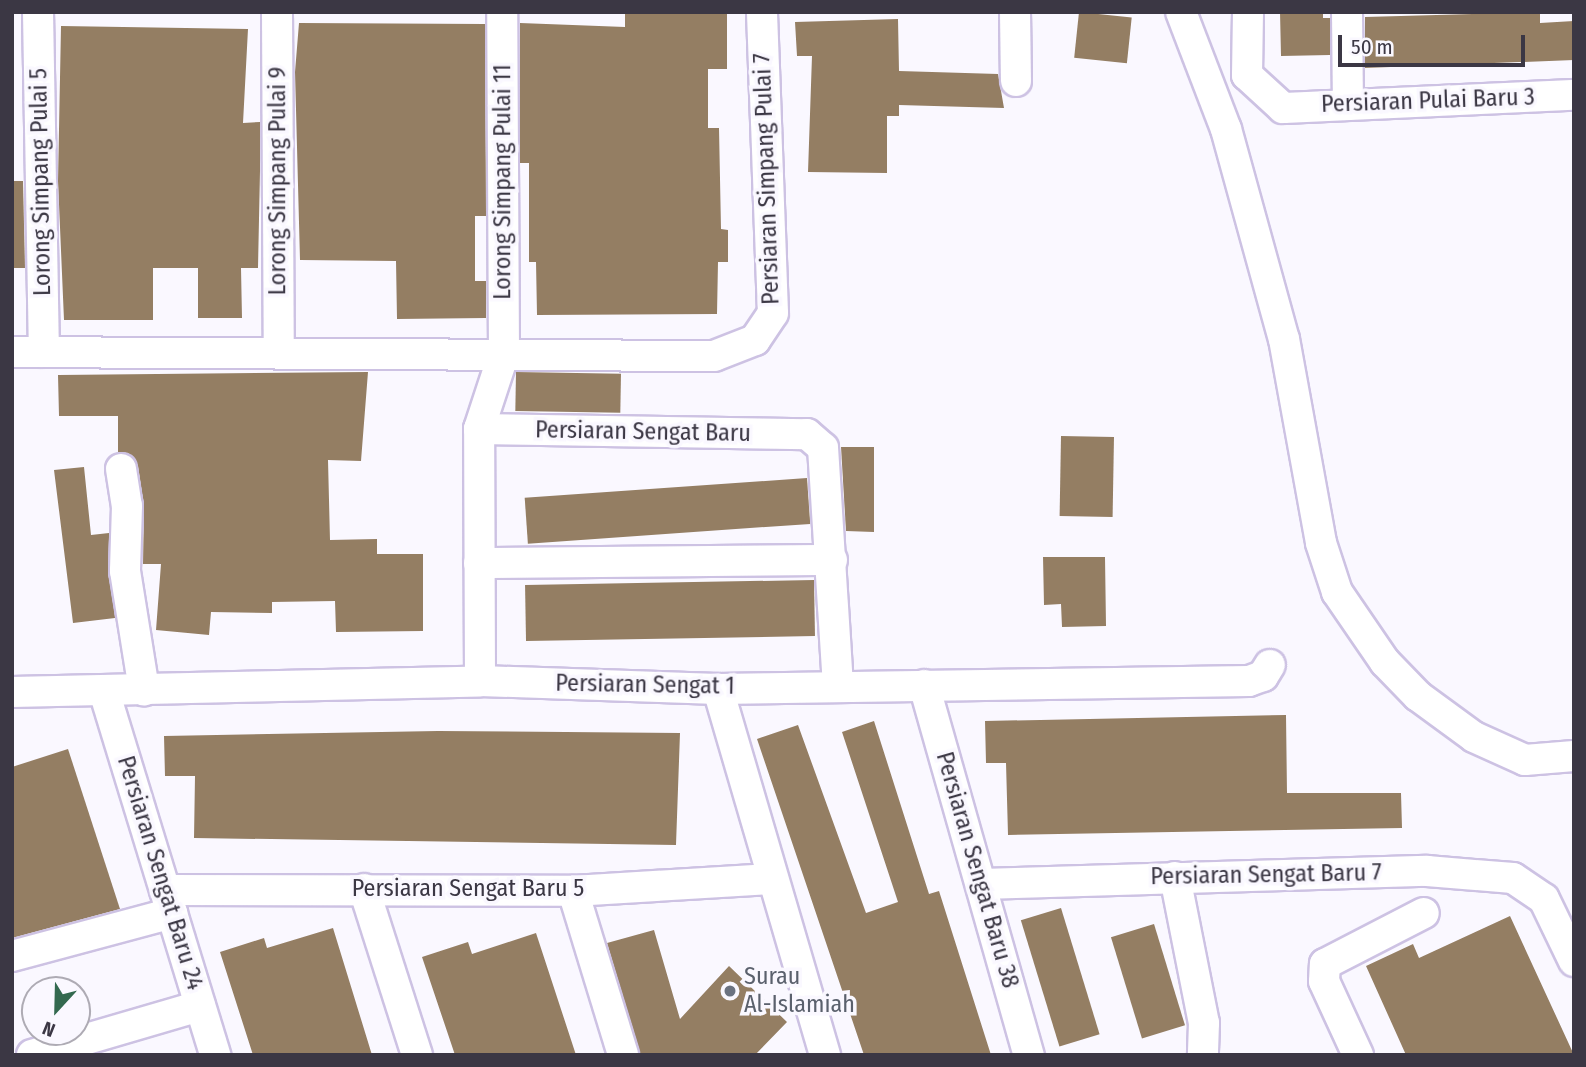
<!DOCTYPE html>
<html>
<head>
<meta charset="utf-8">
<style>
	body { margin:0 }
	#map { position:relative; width:1586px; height:1067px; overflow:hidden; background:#faf8ff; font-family:"Fira Sans Condensed",sans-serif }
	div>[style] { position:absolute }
	.building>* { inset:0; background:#947e63; transform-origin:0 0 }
	.roads { filter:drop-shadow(2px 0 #cdc2e3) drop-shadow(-2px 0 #cdc2e3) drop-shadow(0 2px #cdc2e3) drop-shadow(0 -2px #cdc2e3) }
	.minor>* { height:30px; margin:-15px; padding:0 15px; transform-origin:15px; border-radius:15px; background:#fff }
	.dots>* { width:19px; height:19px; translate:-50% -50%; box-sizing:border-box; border:4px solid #faf8ff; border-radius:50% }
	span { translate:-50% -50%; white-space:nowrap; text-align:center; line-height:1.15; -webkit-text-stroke:7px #faf8ff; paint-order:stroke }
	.street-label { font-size:24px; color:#3b3744 }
	.worship-label { font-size:24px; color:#5b616d }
	.left { translate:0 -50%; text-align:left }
	.frame { position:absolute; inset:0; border:14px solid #3b3744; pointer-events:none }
	.north { position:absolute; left:21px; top:976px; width:70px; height:70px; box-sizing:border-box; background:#faf8ff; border:2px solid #aeabb4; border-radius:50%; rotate:202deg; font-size:19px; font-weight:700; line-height:28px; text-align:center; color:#3b3744 }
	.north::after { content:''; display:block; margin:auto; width:24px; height:32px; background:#33694f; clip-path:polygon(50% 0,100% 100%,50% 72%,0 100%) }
	.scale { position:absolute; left:1338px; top:35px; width:187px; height:32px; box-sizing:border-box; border:4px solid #3b3744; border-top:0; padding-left:9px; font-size:21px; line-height:24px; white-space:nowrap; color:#3b3744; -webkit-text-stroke:5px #faf8ff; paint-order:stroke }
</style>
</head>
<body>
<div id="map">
	<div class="building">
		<i style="left:1079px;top:12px;width:53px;height:46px;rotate:6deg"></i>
		<i style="clip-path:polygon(1280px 12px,1323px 12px,1323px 18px,1330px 18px,1330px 55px,1281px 56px)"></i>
		<i style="clip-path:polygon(1540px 12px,1540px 23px,1574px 21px,1574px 60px,1365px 68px,1365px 17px)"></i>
		<i style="clip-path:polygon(625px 14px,727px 14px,727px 69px,708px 69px,708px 128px,719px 128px,721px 229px,728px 230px,728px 262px,718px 262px,717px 314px,537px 315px,536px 262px,529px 262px,529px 163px,520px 163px,520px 23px,625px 27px)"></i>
		<i style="clip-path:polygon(898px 19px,899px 71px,998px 74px,1004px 108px,899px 105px,899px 116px,887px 116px,887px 173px,808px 172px,812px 56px,797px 56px,795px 22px)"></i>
		<i style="clip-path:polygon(299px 23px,485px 24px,486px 216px,475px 216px,475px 281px,486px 281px,486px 318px,397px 319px,396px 261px,300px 260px,295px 72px)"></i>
		<i style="clip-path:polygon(61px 26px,248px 29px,243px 123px,260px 122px,260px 171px,258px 268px,241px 268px,242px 318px,198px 318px,198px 268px,153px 268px,153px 320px,64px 320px,58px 181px)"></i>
		<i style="clip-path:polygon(12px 181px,23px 181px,25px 268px,12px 268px)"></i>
		<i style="clip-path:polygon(368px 372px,361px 461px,328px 460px,330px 540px,377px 539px,377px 554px,423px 554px,423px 631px,336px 632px,335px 601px,272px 602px,272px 613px,211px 612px,209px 635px,156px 630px,161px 564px,143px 564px,144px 507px,138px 466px,128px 453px,118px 452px,118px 416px,59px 416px,58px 375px)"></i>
		<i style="left:516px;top:372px;width:105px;height:39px;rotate:1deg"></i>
		<i style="left:1061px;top:436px;width:53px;height:80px;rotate:1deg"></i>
		<i style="clip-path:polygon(841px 447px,874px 447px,874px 532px,846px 531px)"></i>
		<i style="clip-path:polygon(84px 467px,91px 535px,109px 533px,115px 618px,73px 623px,54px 470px)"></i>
		<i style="left:807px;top:478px;width:46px;height:283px;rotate:86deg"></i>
		<i style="clip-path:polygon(1043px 557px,1105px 557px,1106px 626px,1062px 627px,1061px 604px,1044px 605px)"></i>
		<i style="left:814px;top:580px;width:56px;height:289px;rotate:89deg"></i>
		<i style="clip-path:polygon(1286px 715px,1287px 793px,1401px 793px,1402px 828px,1008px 835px,1006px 763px,986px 763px,985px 721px)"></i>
		<i style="clip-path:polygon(874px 721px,929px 894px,939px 891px,991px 1055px,864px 1055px,757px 739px,798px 725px,866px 913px,898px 902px,842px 732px)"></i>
		<i style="clip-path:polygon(438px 731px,680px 733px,676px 845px,194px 838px,195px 776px,165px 776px,164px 736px)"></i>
		<i style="clip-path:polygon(68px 749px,120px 909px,12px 938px,12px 767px)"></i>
		<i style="left:1061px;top:908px;width:132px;height:42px;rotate:73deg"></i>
		<i style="clip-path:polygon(1510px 916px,1574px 1055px,1406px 1055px,1366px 966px,1413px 944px,1419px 958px)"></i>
		<i style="left:1154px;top:924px;width:106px;height:45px;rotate:73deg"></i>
		<i style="clip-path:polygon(333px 928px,372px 1055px,253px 1055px,220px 952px,264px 938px,267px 948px)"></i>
		<i style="clip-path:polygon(654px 930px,680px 1019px,729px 966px,787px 1022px,755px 1055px,640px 1055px,607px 943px)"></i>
		<i style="clip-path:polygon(536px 933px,576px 1055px,455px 1055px,422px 957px,468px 942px,472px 954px)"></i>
	</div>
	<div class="roads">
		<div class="minor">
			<i style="left:38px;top:12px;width:340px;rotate:89deg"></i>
			<i style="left:277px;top:12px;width:339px;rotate:89.7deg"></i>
			<i style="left:1015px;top:12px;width:69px;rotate:89.2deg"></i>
			<i style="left:1181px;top:12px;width:125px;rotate:69deg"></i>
			<i style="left:1226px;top:129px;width:218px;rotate:74.6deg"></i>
			<i style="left:1284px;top:339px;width:207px;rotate:79.7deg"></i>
			<i style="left:1321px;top:543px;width:52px;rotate:71.9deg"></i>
			<i style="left:1337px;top:592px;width:85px;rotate:55.6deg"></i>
			<i style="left:1385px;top:662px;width:47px;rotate:45.9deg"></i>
			<i style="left:1418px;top:696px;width:69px;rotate:36.2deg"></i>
			<i style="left:1474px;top:737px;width:56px;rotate:24.3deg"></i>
			<i style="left:1525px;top:760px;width:49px;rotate:-4.7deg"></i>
			<i style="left:1248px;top:12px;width:63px;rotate:90.9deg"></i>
			<i style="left:1247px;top:75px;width:49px;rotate:42.5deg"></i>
			<i style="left:1283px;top:108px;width:291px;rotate:-2.6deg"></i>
			<i style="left:1347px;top:12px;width:93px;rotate:89.4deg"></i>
			<i style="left:12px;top:352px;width:702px;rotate:0.33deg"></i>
			<i style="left:714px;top:356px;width:44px;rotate:-21.3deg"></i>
			<i style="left:755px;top:340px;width:32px;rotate:-56deg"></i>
			<i style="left:773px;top:313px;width:301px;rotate:-92.1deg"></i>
			<i style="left:479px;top:429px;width:328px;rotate:0.9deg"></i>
			<i style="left:807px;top:434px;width:21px;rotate:41deg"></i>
			<i style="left:823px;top:448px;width:238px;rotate:86.4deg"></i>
			<i style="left:121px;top:469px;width:37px;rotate:81deg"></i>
			<i style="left:127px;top:506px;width:65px;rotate:91.8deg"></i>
			<i style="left:125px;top:571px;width:121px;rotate:80.9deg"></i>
			<i style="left:479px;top:563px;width:353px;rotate:-0.5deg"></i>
			<i style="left:480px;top:681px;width:252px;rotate:-90.2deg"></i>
			<i style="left:479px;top:429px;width:80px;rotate:-71.8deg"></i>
			<i style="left:504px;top:353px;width:341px;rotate:-90.3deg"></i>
			<i style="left:924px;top:685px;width:385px;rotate:74.2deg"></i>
			<i style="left:718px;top:689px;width:381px;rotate:73.7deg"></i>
			<i style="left:104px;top:691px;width:381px;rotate:73deg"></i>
			<i style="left:12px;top:692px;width:468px;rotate:-1.3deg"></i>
			<i style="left:480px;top:681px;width:238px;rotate:1.9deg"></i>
			<i style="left:718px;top:689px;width:531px;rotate:-0.86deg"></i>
			<i style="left:1249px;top:681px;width:15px;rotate:-20deg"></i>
			<i style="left:1263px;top:676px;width:13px;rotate:-58deg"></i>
			<i style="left:1175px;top:877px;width:149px;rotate:78.8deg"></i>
			<i style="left:1204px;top:1023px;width:32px;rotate:92deg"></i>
			<i style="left:982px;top:884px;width:445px;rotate:-1.7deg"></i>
			<i style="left:1427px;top:871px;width:86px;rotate:4.7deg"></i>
			<i style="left:1513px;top:878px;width:37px;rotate:34deg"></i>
			<i style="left:1544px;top:899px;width:69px;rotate:64.2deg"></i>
			<i style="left:364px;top:889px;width:174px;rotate:72.3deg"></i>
			<i style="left:165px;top:890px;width:408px;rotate:0.1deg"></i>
			<i style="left:573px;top:891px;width:198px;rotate:-3.5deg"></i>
			<i style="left:573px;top:891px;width:171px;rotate:73deg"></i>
			<i style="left:12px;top:956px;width:166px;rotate:-15deg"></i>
			<i style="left:32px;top:1055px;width:175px;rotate:-16.3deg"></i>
			<i style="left:1358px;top:1055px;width:81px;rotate:-114.7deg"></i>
			<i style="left:1324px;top:981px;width:17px;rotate:-87deg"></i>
			<i style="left:1325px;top:964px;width:111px;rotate:-27.3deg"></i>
		</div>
	</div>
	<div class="dots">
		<i style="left:730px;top:991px;background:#6b7280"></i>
	</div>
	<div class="street-label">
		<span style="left:1428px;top:101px;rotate:-2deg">Persiaran Pulai Baru 3</span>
		<span style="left:767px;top:179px;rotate:-92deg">Persiaran Simpang Pulai 7</span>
		<span style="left:278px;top:181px;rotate:-90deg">Lorong Simpang Pulai 9</span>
		<span style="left:41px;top:182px;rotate:-91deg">Lorong Simpang Pulai 5</span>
		<span style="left:503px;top:182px;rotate:-90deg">Lorong Simpang Pulai 11</span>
		<span style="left:643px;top:432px;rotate:1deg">Persiaran Sengat Baru</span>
		<span style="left:645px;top:685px;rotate:1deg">Persiaran Sengat 1</span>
		<span style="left:977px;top:870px;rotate:74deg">Persiaran Sengat Baru 38</span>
		<span style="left:160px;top:873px;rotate:73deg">Persiaran Sengat Baru 24</span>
		<span style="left:1266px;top:875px;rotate:-1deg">Persiaran Sengat Baru 7</span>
		<span style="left:468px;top:889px">Persiaran Sengat Baru 5</span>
	</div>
	<div class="worship-label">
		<span class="left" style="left:744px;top:991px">Surau<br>Al-Islamiah</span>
	</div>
	<div class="frame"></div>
	<div class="north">N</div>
	<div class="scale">50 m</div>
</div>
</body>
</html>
